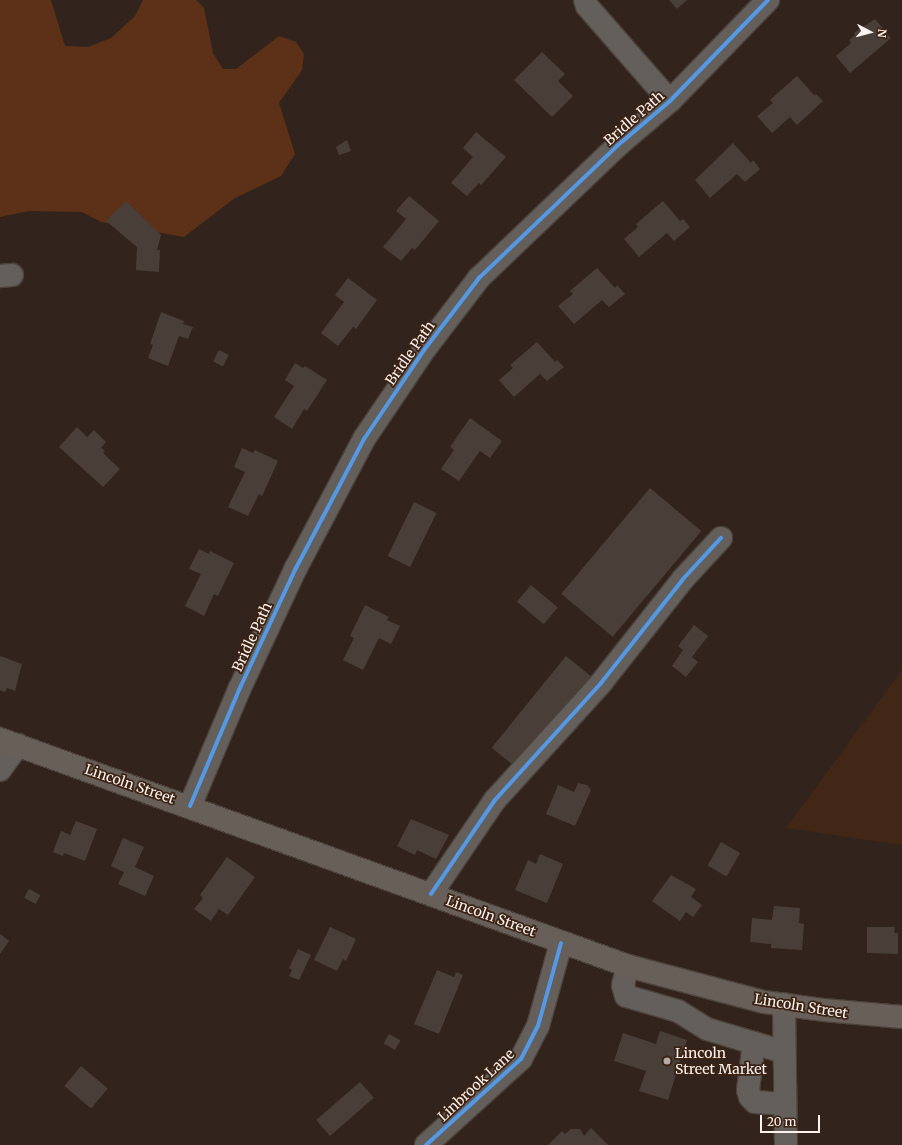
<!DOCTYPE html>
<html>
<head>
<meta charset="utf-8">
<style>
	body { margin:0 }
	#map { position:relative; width:902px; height:1145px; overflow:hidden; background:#32241c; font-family:Merriweather,serif }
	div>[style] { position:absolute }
	.built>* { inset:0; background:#422616 }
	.green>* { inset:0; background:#5c3117 }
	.building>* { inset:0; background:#4a3f38; transform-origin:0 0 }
	.roads { filter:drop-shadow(1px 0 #4d423b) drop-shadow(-1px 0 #4d423b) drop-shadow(0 1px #4d423b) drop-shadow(0 -1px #4d423b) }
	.minor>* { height:22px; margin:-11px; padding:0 11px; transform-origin:11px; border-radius:11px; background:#645f5b }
	.major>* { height:22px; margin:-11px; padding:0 11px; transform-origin:11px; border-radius:11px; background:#685f58 }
	.cycleway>* { height:4px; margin:-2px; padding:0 2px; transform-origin:2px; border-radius:2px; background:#5399e6 }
	.dots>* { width:11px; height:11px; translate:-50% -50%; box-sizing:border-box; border:2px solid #3a2214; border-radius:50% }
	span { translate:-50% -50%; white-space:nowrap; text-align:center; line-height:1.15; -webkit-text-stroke:3.5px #3a2214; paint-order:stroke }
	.street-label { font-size:14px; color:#fdf2ed }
	.poi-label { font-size:14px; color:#fdf2ed }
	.left { translate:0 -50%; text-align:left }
	.north { position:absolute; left:850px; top:12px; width:40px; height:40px; -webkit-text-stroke:3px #3a2214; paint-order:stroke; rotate:96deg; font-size:11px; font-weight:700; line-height:16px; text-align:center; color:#fdf2ed }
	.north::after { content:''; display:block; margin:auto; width:14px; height:18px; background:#fdf2ed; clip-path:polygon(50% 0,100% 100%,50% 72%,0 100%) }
	.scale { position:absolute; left:760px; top:1115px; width:60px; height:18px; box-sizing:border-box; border:2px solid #fdf2ed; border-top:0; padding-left:5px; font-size:12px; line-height:14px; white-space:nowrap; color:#fdf2ed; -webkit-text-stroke:3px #3a2214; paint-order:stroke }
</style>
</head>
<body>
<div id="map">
	<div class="built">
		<i style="clip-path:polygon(902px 670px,902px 845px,786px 828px)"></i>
	</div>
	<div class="green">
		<i style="clip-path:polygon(0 0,51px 0,65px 46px,88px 47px,111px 38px,135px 16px,143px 0,196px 0,204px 8px,213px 53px,223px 69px,236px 69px,279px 36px,296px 42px,304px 54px,302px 70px,279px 103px,295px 154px,281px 176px,235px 198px,184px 237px,101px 222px,82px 212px,29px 211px,0 217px)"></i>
	</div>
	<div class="building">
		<i style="clip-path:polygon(669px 0,687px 0,677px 9px)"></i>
		<i style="clip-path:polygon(875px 19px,891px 38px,850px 73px,836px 56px,851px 43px,849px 40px,855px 35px,854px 33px)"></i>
		<i style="clip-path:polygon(542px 52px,565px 74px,558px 81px,573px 96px,552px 117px,514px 80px)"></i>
		<i style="clip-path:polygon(797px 76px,815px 96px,816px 94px,823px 101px,797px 125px,790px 117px,772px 133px,757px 116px,773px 103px,770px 100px)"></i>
		<i style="clip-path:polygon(476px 132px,506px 157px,481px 185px,479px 183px,467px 196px,451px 183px,473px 157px,463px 148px)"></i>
		<i style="clip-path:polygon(347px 140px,351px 151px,339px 155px,336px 147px)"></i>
		<i style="clip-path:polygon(733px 143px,751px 163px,753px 160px,760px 169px,745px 182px,737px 174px,710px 198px,695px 180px)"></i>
		<i style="clip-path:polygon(409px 196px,439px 221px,415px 250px,412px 248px,401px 261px,383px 247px,406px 219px,396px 211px)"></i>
		<i style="clip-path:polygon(126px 201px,161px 235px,157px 250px,160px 250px,159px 272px,136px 270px,137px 247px,106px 221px)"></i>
		<i style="clip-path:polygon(663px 201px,680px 221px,683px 219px,690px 227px,674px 241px,667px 233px,639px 257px,624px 239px,638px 227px,636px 224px)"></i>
		<i style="clip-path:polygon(597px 268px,615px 288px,617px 285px,625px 294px,609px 307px,602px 300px,574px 324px,558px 306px,573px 294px,570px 291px)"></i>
		<i style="clip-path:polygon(348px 278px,377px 300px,356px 329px,353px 327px,338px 346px,321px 333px,344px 302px,335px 295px)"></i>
		<i style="clip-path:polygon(161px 312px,184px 321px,183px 324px,193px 327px,188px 339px,179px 336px,168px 366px,148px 358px,153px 345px,150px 344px)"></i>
		<i style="clip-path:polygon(537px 342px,555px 362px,557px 360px,564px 367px,547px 381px,540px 374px,514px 397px,499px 380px,513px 368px,510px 365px)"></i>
		<i style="left:219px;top:350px;width:11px;height:13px;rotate:27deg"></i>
		<i style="clip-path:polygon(295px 363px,303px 368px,305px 366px,327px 380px,307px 411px,304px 409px,292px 429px,274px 417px,294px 386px,285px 380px)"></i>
		<i style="clip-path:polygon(470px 418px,502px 441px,490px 458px,480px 451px,459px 481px,441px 469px,454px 450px,450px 447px)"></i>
		<i style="clip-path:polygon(77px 427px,87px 437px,94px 430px,106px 442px,101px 448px,105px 451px,103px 453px,120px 469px,103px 487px,59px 447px)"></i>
		<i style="clip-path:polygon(242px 448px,253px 453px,255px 450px,278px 461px,262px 496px,259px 494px,248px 516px,228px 507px,245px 472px,234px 467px)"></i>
		<i style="left:650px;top:488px;width:67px;height:138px;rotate:40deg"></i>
		<i style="left:414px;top:502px;width:25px;height:60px;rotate:26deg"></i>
		<i style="clip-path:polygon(199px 549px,209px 554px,210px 551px,234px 563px,218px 596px,214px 594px,204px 616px,185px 606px,201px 574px,189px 569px)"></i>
		<i style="left:531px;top:585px;width:35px;height:22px;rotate:40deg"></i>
		<i style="clip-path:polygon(365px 605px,389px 617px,387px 620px,400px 626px,391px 644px,379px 638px,363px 670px,343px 660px,354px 638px,350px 636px)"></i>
		<i style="clip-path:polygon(694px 625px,708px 636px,692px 657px,698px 662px,686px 677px,672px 666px,683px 650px,678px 646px)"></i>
		<i style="clip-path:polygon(0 656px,22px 664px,15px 691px,7px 688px,5px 692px,0 690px)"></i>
		<i style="left:566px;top:656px;width:35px;height:118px;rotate:39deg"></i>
		<i style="clip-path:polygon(578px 783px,587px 785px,591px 790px,575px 826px,546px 814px,558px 785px,574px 792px)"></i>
		<i style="clip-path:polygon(411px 819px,449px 835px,436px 859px,417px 850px,415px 855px,397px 846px)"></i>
		<i style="clip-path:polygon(76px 821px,97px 829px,85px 861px,64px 853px,63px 856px,53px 852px,61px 831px,70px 835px)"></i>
		<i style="clip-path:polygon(123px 838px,144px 847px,135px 867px,154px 876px,145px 896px,118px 884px,124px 872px,111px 866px)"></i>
		<i style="left:721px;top:842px;width:22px;height:27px;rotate:30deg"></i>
		<i style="clip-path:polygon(540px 854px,563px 864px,547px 903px,515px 890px,528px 860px,536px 864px)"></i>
		<i style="clip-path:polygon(227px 857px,255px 877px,228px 915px,219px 909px,211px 921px,194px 909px,203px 898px,200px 895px)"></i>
		<i style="clip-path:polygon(671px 875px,696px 889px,691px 897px,702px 905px,693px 917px,686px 912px,680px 921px,652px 901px)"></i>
		<i style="left:29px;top:889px;width:13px;height:10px;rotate:29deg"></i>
		<i style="clip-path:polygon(774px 906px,800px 908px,799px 923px,804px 924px,802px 950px,771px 948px,771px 944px,750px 942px,752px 918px,772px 920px)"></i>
		<i style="clip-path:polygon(330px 927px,356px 939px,346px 961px,343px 959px,337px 971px,314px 960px)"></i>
		<i style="clip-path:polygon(867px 927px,895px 927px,894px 933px,898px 933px,898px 954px,867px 953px)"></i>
		<i style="clip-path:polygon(0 934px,9px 941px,0 954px)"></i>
		<i style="clip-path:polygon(298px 949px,311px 955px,299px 980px,289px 976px,292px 970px,289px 968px)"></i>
		<i style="clip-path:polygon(437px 970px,454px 977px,456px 972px,463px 975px,439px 1034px,414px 1024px)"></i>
		<i style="clip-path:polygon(660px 1031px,687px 1040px,668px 1100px,639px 1091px,646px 1071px,614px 1061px,623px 1033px,656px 1044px)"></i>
		<i style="left:389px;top:1034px;width:13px;height:11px;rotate:29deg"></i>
		<i style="left:81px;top:1066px;width:35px;height:26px;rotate:40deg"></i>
		<i style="left:360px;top:1082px;width:21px;height:58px;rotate:49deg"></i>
		<i style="clip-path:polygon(591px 1128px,608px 1145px,548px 1145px,562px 1131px,565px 1134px,571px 1129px,580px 1129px,584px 1136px)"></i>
	</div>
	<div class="roads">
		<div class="minor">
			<i style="left:585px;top:0;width:6px;rotate:72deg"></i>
			<i style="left:587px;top:6px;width:126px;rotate:48.9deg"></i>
			<i style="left:0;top:276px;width:12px;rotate:-5deg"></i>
			<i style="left:0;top:770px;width:31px;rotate:-54deg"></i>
			<i style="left:190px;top:806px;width:126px;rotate:-67.1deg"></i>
			<i style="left:239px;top:690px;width:135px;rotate:-65deg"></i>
			<i style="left:296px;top:568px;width:146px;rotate:-62.2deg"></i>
			<i style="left:364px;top:439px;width:107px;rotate:-56deg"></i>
			<i style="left:424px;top:350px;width:91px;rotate:-52.6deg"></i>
			<i style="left:479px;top:278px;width:191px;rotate:-43.7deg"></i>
			<i style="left:617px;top:146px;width:70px;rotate:-40.3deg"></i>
			<i style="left:670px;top:101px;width:141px;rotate:-45.9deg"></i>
			<i style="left:431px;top:894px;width:114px;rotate:-55.8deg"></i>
			<i style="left:495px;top:800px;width:158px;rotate:-47.8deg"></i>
			<i style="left:601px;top:683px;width:132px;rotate:-51.7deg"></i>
			<i style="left:683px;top:579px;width:56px;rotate:-47.2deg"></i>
			<i style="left:628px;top:966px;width:20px;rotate:105deg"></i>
			<i style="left:623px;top:985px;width:11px;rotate:75deg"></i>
			<i style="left:626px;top:996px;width:54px;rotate:16.1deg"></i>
			<i style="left:678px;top:1011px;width:34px;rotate:32deg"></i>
			<i style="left:707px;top:1029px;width:80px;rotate:16.6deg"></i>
			<i style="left:784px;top:1004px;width:141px;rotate:89.2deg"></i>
			<i style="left:754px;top:1043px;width:47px;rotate:97.3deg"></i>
			<i style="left:748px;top:1090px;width:7px;rotate:74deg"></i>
			<i style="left:750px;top:1097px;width:7px;rotate:45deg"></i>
			<i style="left:755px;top:1102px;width:30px;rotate:4deg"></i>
			<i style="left:426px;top:1145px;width:128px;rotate:-42.2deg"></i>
			<i style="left:521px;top:1059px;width:37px;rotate:-63deg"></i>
			<i style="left:538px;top:1026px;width:86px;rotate:-74.5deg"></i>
		</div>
		<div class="major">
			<i style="left:0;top:739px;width:668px;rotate:19.87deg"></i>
			<i style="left:628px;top:966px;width:141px;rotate:14.8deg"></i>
			<i style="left:764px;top:1002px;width:61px;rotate:7.6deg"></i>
			<i style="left:824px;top:1010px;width:78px;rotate:5.1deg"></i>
		</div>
	</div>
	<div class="cycleway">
		<i style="left:190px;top:806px;width:126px;rotate:-67.1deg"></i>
		<i style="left:239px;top:690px;width:135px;rotate:-65deg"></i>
		<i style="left:296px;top:568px;width:146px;rotate:-62.2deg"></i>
		<i style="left:364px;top:439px;width:107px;rotate:-56deg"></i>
		<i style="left:424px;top:350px;width:91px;rotate:-52.6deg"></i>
		<i style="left:479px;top:278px;width:191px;rotate:-43.7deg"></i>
		<i style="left:617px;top:146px;width:70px;rotate:-40.3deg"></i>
		<i style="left:670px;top:101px;width:141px;rotate:-45.9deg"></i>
		<i style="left:431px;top:894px;width:114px;rotate:-55.8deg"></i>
		<i style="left:495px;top:800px;width:158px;rotate:-47.8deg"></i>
		<i style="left:601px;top:683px;width:132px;rotate:-51.7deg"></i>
		<i style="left:683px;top:579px;width:56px;rotate:-47.2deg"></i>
		<i style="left:426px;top:1145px;width:128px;rotate:-42.2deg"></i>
		<i style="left:521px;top:1059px;width:37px;rotate:-63deg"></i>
		<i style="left:538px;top:1026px;width:86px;rotate:-74.5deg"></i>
	</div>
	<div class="dots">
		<i style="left:667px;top:1061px;background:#b6aaa4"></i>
	</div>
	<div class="street-label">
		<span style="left:634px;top:118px;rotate:-41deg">Bridle Path</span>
		<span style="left:410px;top:353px;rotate:-55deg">Bridle Path</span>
		<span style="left:252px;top:637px;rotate:-65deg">Bridle Path</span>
		<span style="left:130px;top:784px;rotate:19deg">Lincoln Street</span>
		<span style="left:491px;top:916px;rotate:20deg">Lincoln Street</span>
		<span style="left:801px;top:1006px;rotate:9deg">Lincoln Street</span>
		<span style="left:476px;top:1085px;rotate:-43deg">Linbrook Lane</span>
	</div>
	<div class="poi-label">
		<span class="left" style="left:675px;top:1061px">Lincoln<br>Street Market</span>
	</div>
	<div class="north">N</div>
	<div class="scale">20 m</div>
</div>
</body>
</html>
